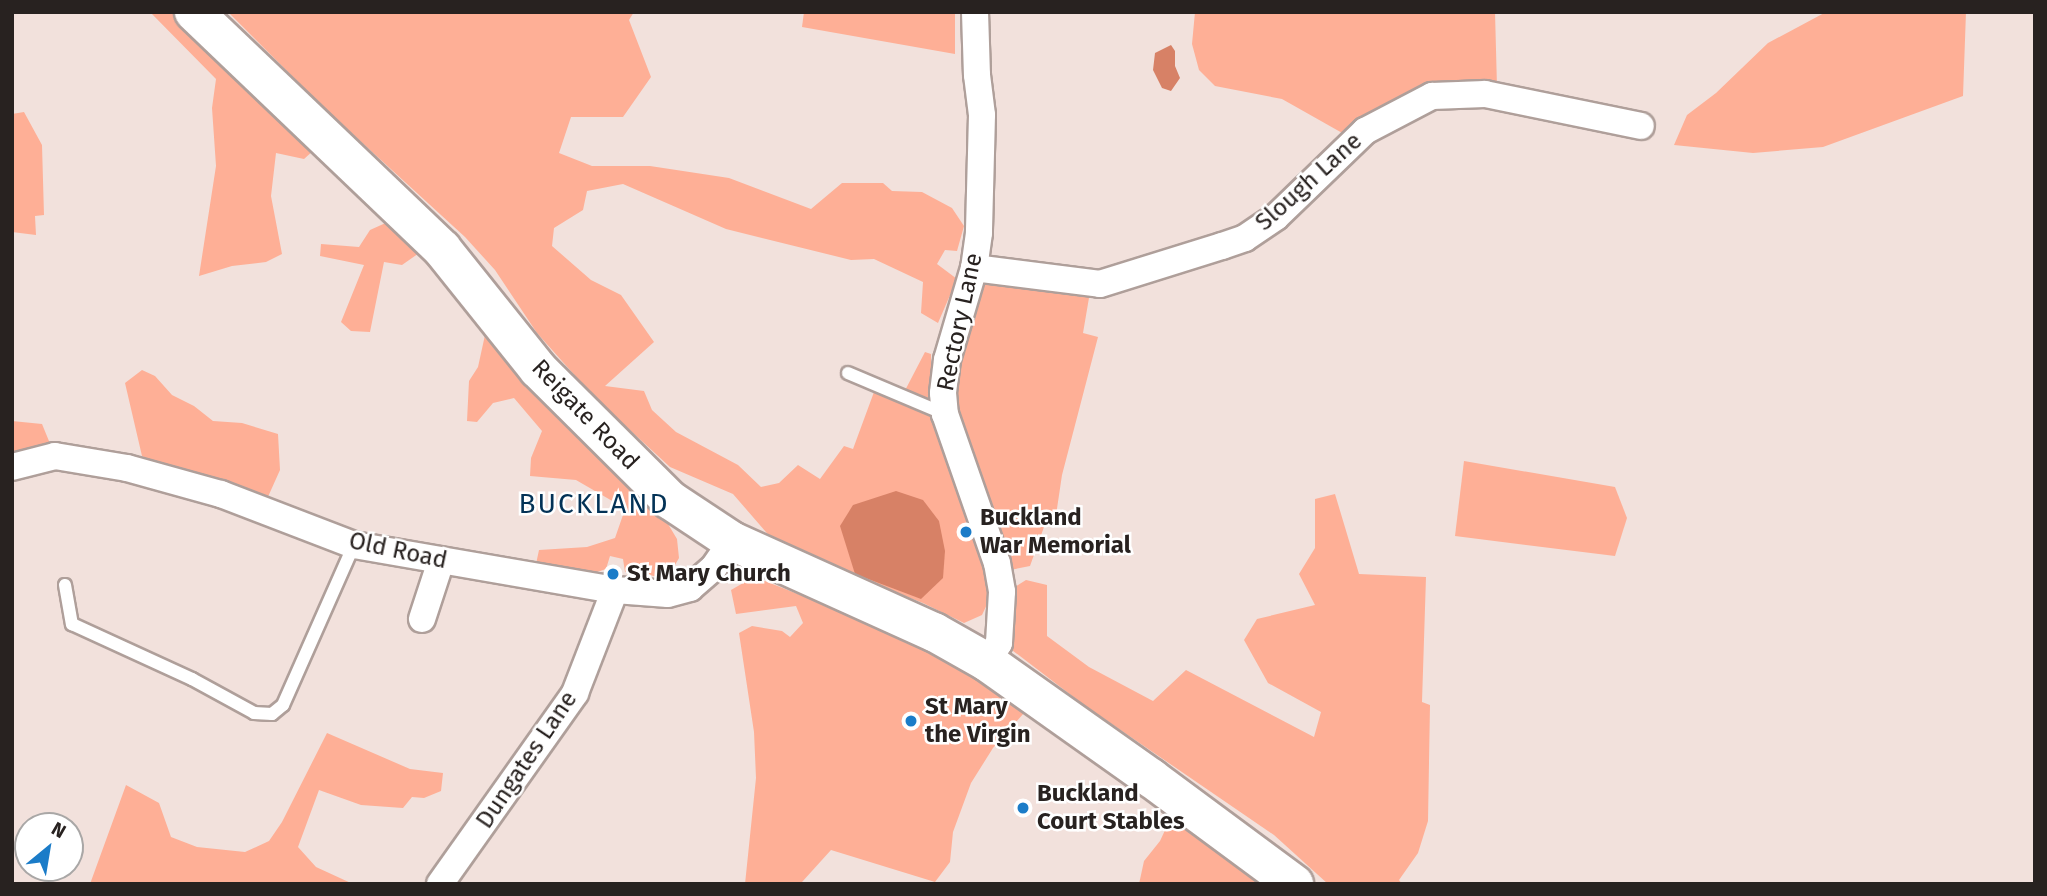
<!DOCTYPE html>
<html>
<head>
<meta charset="utf-8">
<style>
	body { margin:0 }
	#map { position:relative; width:2047px; height:896px; overflow:hidden; background:#f2e1dc; font-family:"Fira Sans",sans-serif }
	div>[style] { position:absolute }
	.green>* { inset:0; background:#feaf96 }
	.water>* { inset:0; background:#d78166 }
	.roads { filter:drop-shadow(2px 0 #af9f9a) drop-shadow(-2px 0 #af9f9a) drop-shadow(0 2px #af9f9a) drop-shadow(0 -2px #af9f9a) }
	.lane>* { height:12px; margin:-6px; padding:0 6px; transform-origin:6px; border-radius:6px; background:#fff }
	.street>* { height:26px; margin:-13px; padding:0 13px; transform-origin:13px; border-radius:13px; background:#fff }
	.primary>* { height:38px; margin:-19px; padding:0 19px; transform-origin:19px; border-radius:19px; background:#fff }
	.dots>* { width:19px; height:19px; translate:-50% -50%; box-sizing:border-box; border:4px solid #fff; border-radius:50% }
	span { translate:-50% -50%; white-space:nowrap; text-align:center; line-height:1.15; -webkit-text-stroke:5px #fff; paint-order:stroke }
	.street-label { font-size:24px; color:#282220 }
	.poi-label { font-size:24px; color:#282220; font-weight:700 }
	.left { translate:0 -50%; text-align:left }
	.quarter-label { font-size:28px; color:#033256; letter-spacing:2px }
	.frame { position:absolute; inset:0; border:14px solid #282220; pointer-events:none }
	.north { position:absolute; left:14px; top:812px; width:70px; height:70px; box-sizing:border-box; background:#fff; border:2px solid #a9a7a6; border-radius:50%; rotate:30deg; font-size:19px; font-weight:700; line-height:28px; text-align:center; color:#282220 }
	.north::after { content:''; display:block; margin:auto; width:24px; height:32px; background:#1b7cc8; clip-path:polygon(50% 0,100% 100%,50% 72%,0 100%) }
</style>
</head>
<body>
<div id="map">
	<div class="green">
		<i style="clip-path:polygon(150px 12px,174px 12px,233px 76px,314px 150px,304px 159px,276px 153px,271px 196px,282px 254px,266px 262px,232px 266px,199px 276px,216px 166px,212px 108px,216px 79px)"></i>
		<i style="clip-path:polygon(228px 12px,634px 12px,629px 20px,651px 77px,623px 117px,571px 117px,559px 153px,592px 166px,650px 166px,729px 178px,811px 209px,842px 183px,883px 183px,892px 191px,922px 192px,952px 208px,964px 226px,957px 251px,945px 250px,937px 264px,957px 279px,938px 323px,921px 313px,923px 282px,874px 259px,851px 260px,726px 229px,623px 184px,587px 191px,583px 210px,554px 228px,552px 246px,591px 280px,621px 295px,654px 342px,605px 386px,644px 391px,652px 410px,676px 432px,738px 465px,761px 487px,779px 483px,798px 465px,820px 479px,844px 446px,853px 449px,874px 392px,899px 402px,925px 352px,931px 354px,932px 400px,983px 547px,990px 598px,982px 615px,964px 623px,923px 603px,779px 547px,733px 494px,670px 467px,594px 397px,537px 333px,495px 270px,465px 237px,322px 106px)"></i>
		<i style="clip-path:polygon(804px 12px,955px 12px,955px 54px,802px 27px)"></i>
		<i style="clip-path:polygon(1195px 12px,1495px 12px,1497px 87px,1344px 134px,1282px 99px,1215px 86px,1199px 70px,1192px 44px)"></i>
		<i style="clip-path:polygon(1826px 12px,1966px 12px,1963px 96px,1823px 147px,1753px 153px,1674px 145px,1687px 115px,1716px 93px,1768px 43px)"></i>
		<i style="clip-path:polygon(24px 112px,42px 145px,44px 215px,35px 216px,36px 235px,12px 232px,12px 114px)"></i>
		<i style="clip-path:polygon(390px 221px,422px 251px,402px 265px,384px 262px,370px 332px,351px 331px,341px 322px,364px 265px,320px 256px,321px 244px,359px 247px,370px 230px)"></i>
		<i style="clip-path:polygon(989px 282px,1090px 292px,1083px 333px,1098px 337px,1062px 475px,1055px 522px,1044px 527px,1030px 566px,1010px 570px,957px 419px,954px 358px,975px 290px)"></i>
		<i style="clip-path:polygon(490px 333px,665px 519px,677px 539px,679px 558px,672px 570px,657px 577px,633px 570px,625px 572px,623px 559px,610px 556px,606px 569px,591px 574px,536px 564px,539px 550px,587px 547px,615px 538px,623px 515px,614px 502px,576px 480px,530px 476px,531px 458px,542px 431px,514px 398px,493px 403px,477px 422px,467px 421px,469px 381px,478px 367px,485px 335px)"></i>
		<i style="clip-path:polygon(142px 370px,155px 376px,172px 395px,194px 406px,213px 421px,242px 423px,278px 434px,280px 470px,267px 499px,169px 470px,142px 456px,125px 383px)"></i>
		<i style="clip-path:polygon(12px 421px,42px 424px,51px 446px,12px 460px)"></i>
		<i style="clip-path:polygon(1464px 461px,1615px 487px,1627px 518px,1615px 556px,1455px 536px)"></i>
		<i style="clip-path:polygon(1335px 494px,1359px 574px,1426px 577px,1422px 702px,1430px 705px,1428px 821px,1418px 853px,1399px 880px,1402px 884px,1328px 884px,1274px 835px,1084px 705px,1008px 647px,1013px 588px,1026px 580px,1047px 585px,1047px 636px,1089px 667px,1153px 701px,1186px 670px,1314px 737px,1321px 712px,1268px 683px,1244px 640px,1257px 619px,1315px 605px,1299px 574px,1315px 548px,1315px 499px)"></i>
		<i style="clip-path:polygon(765px 581px,931px 647px,1023px 704px,1024px 713px,993px 748px,971px 783px,953px 832px,950px 862px,935px 882px,831px 850px,802px 882px,745px 884px,756px 778px,754px 732px,739px 633px,752px 626px,782px 631px,790px 637px,803px 623px,796px 606px,736px 614px,731px 590px,745px 582px)"></i>
		<i style="clip-path:polygon(327px 733px,410px 769px,443px 773px,441px 791px,424px 798px,412px 797px,403px 808px,361px 805px,319px 790px,298px 847px,316px 867px,353px 884px,90px 884px,126px 785px,159px 803px,171px 837px,197px 847px,245px 852px,269px 841px,282px 822px)"></i>
		<i style="clip-path:polygon(1173px 813px,1268px 884px,1139px 884px,1144px 861px,1160px 841px)"></i>
	</div>
	<div class="water">
		<i style="clip-path:polygon(1171px 45px,1175px 51px,1175px 66px,1180px 78px,1171px 91px,1162px 88px,1153px 70px,1155px 53px)"></i>
		<i style="clip-path:polygon(896px 491px,923px 500px,939px 521px,945px 551px,943px 578px,921px 599px,855px 574px,840px 526px,853px 505px)"></i>
	</div>
	<div class="roads">
		<div class="lane">
			<i style="left:848px;top:373px;width:105px;rotate:22.9deg"></i>
			<i style="left:65px;top:585px;width:40px;rotate:80deg"></i>
			<i style="left:72px;top:624px;width:132px;rotate:24.6deg"></i>
			<i style="left:192px;top:679px;width:71px;rotate:28.7deg"></i>
			<i style="left:254px;top:713px;width:18px;rotate:3deg"></i>
			<i style="left:272px;top:714px;width:14px;rotate:-39deg"></i>
			<i style="left:283px;top:705px;width:175px;rotate:-66.1deg"></i>
		</div>
		<div class="street">
			<i style="left:975px;top:12px;width:63px;rotate:88.2deg"></i>
			<i style="left:977px;top:75px;width:40px;rotate:82.9deg"></i>
			<i style="left:982px;top:115px;width:118px;rotate:91.5deg"></i>
			<i style="left:979px;top:233px;width:35px;rotate:98deg"></i>
			<i style="left:974px;top:268px;width:96px;rotate:106.4deg"></i>
			<i style="left:947px;top:360px;width:33px;rotate:97deg"></i>
			<i style="left:943px;top:393px;width:21px;rotate:85deg"></i>
			<i style="left:945px;top:414px;width:158px;rotate:70.8deg"></i>
			<i style="left:997px;top:563px;width:29px;rotate:80deg"></i>
			<i style="left:1002px;top:592px;width:51px;rotate:93.4deg"></i>
			<i style="left:999px;top:643px;width:22px;rotate:122deg"></i>
			<i style="left:974px;top:268px;width:127px;rotate:7.2deg"></i>
			<i style="left:1100px;top:284px;width:128px;rotate:-17.3deg"></i>
			<i style="left:1222px;top:246px;width:24px;rotate:-19deg"></i>
			<i style="left:1245px;top:238px;width:37px;rotate:-34deg"></i>
			<i style="left:1276px;top:217px;width:124px;rotate:-44deg"></i>
			<i style="left:1365px;top:131px;width:76px;rotate:-27.6deg"></i>
			<i style="left:1432px;top:96px;width:53px;rotate:-2.2deg"></i>
			<i style="left:1485px;top:94px;width:159px;rotate:11.6deg"></i>
			<i style="left:12px;top:467px;width:44px;rotate:-14.3deg"></i>
			<i style="left:55px;top:456px;width:73px;rotate:9.5deg"></i>
			<i style="left:127px;top:468px;width:98px;rotate:15.5deg"></i>
			<i style="left:221px;top:494px;width:142px;rotate:21deg"></i>
			<i style="left:354px;top:545px;width:265px;rotate:9.8deg"></i>
			<i style="left:615px;top:590px;width:53px;rotate:4.3deg"></i>
			<i style="left:668px;top:594px;width:23px;rotate:-15deg"></i>
			<i style="left:690px;top:588px;width:32px;rotate:-41deg"></i>
			<i style="left:714px;top:567px;width:32px;rotate:-55deg"></i>
			<i style="left:422px;top:619px;width:61px;rotate:-71.9deg"></i>
			<i style="left:440px;top:884px;width:234px;rotate:-54.7deg"></i>
			<i style="left:575px;top:693px;width:110px;rotate:-68.8deg"></i>
		</div>
		<div class="primary">
			<i style="left:194px;top:12px;width:343px;rotate:43.7deg"></i>
			<i style="left:442px;top:249px;width:154px;rotate:51.3deg"></i>
			<i style="left:538px;top:369px;width:186px;rotate:44.8deg"></i>
			<i style="left:670px;top:500px;width:74px;rotate:33.5deg"></i>
			<i style="left:732px;top:541px;width:222px;rotate:24.3deg"></i>
			<i style="left:934px;top:632px;width:61px;rotate:29.5deg"></i>
			<i style="left:987px;top:662px;width:201px;rotate:35.3deg"></i>
			<i style="left:1151px;top:778px;width:178px;rotate:36.5deg"></i>
		</div>
	</div>
	<div class="dots">
		<i style="left:966px;top:532px;background:#1b7cc8"></i>
		<i style="left:613px;top:574px;background:#1b7cc8"></i>
		<i style="left:911px;top:721px;background:#1b7cc8"></i>
		<i style="left:1023px;top:808px;background:#1b7cc8"></i>
	</div>
	<div class="street-label">
		<span style="left:1309px;top:182px;rotate:-42deg">Slough Lane</span>
		<span style="left:960px;top:322px;rotate:-78deg">Rectory Lane</span>
		<span style="left:585px;top:415px;rotate:46deg">Reigate Road</span>
		<span style="left:398px;top:551px;rotate:12deg">Old Road</span>
		<span style="left:527px;top:760px;rotate:-56deg">Dungates Lane</span>
	</div>
	<div class="poi-label">
		<span class="left" style="left:980px;top:532px">Buckland<br>War Memorial</span>
		<span class="left" style="left:627px;top:574px">St Mary Church</span>
		<span class="left" style="left:925px;top:721px">St Mary<br>the Virgin</span>
		<span class="left" style="left:1037px;top:808px">Buckland<br>Court Stables</span>
	</div>
	<div class="quarter-label">
		<span style="left:594px;top:504px">BUCKLAND</span>
	</div>
	<div class="frame"></div>
	<div class="north">N</div>
</div>
</body>
</html>
